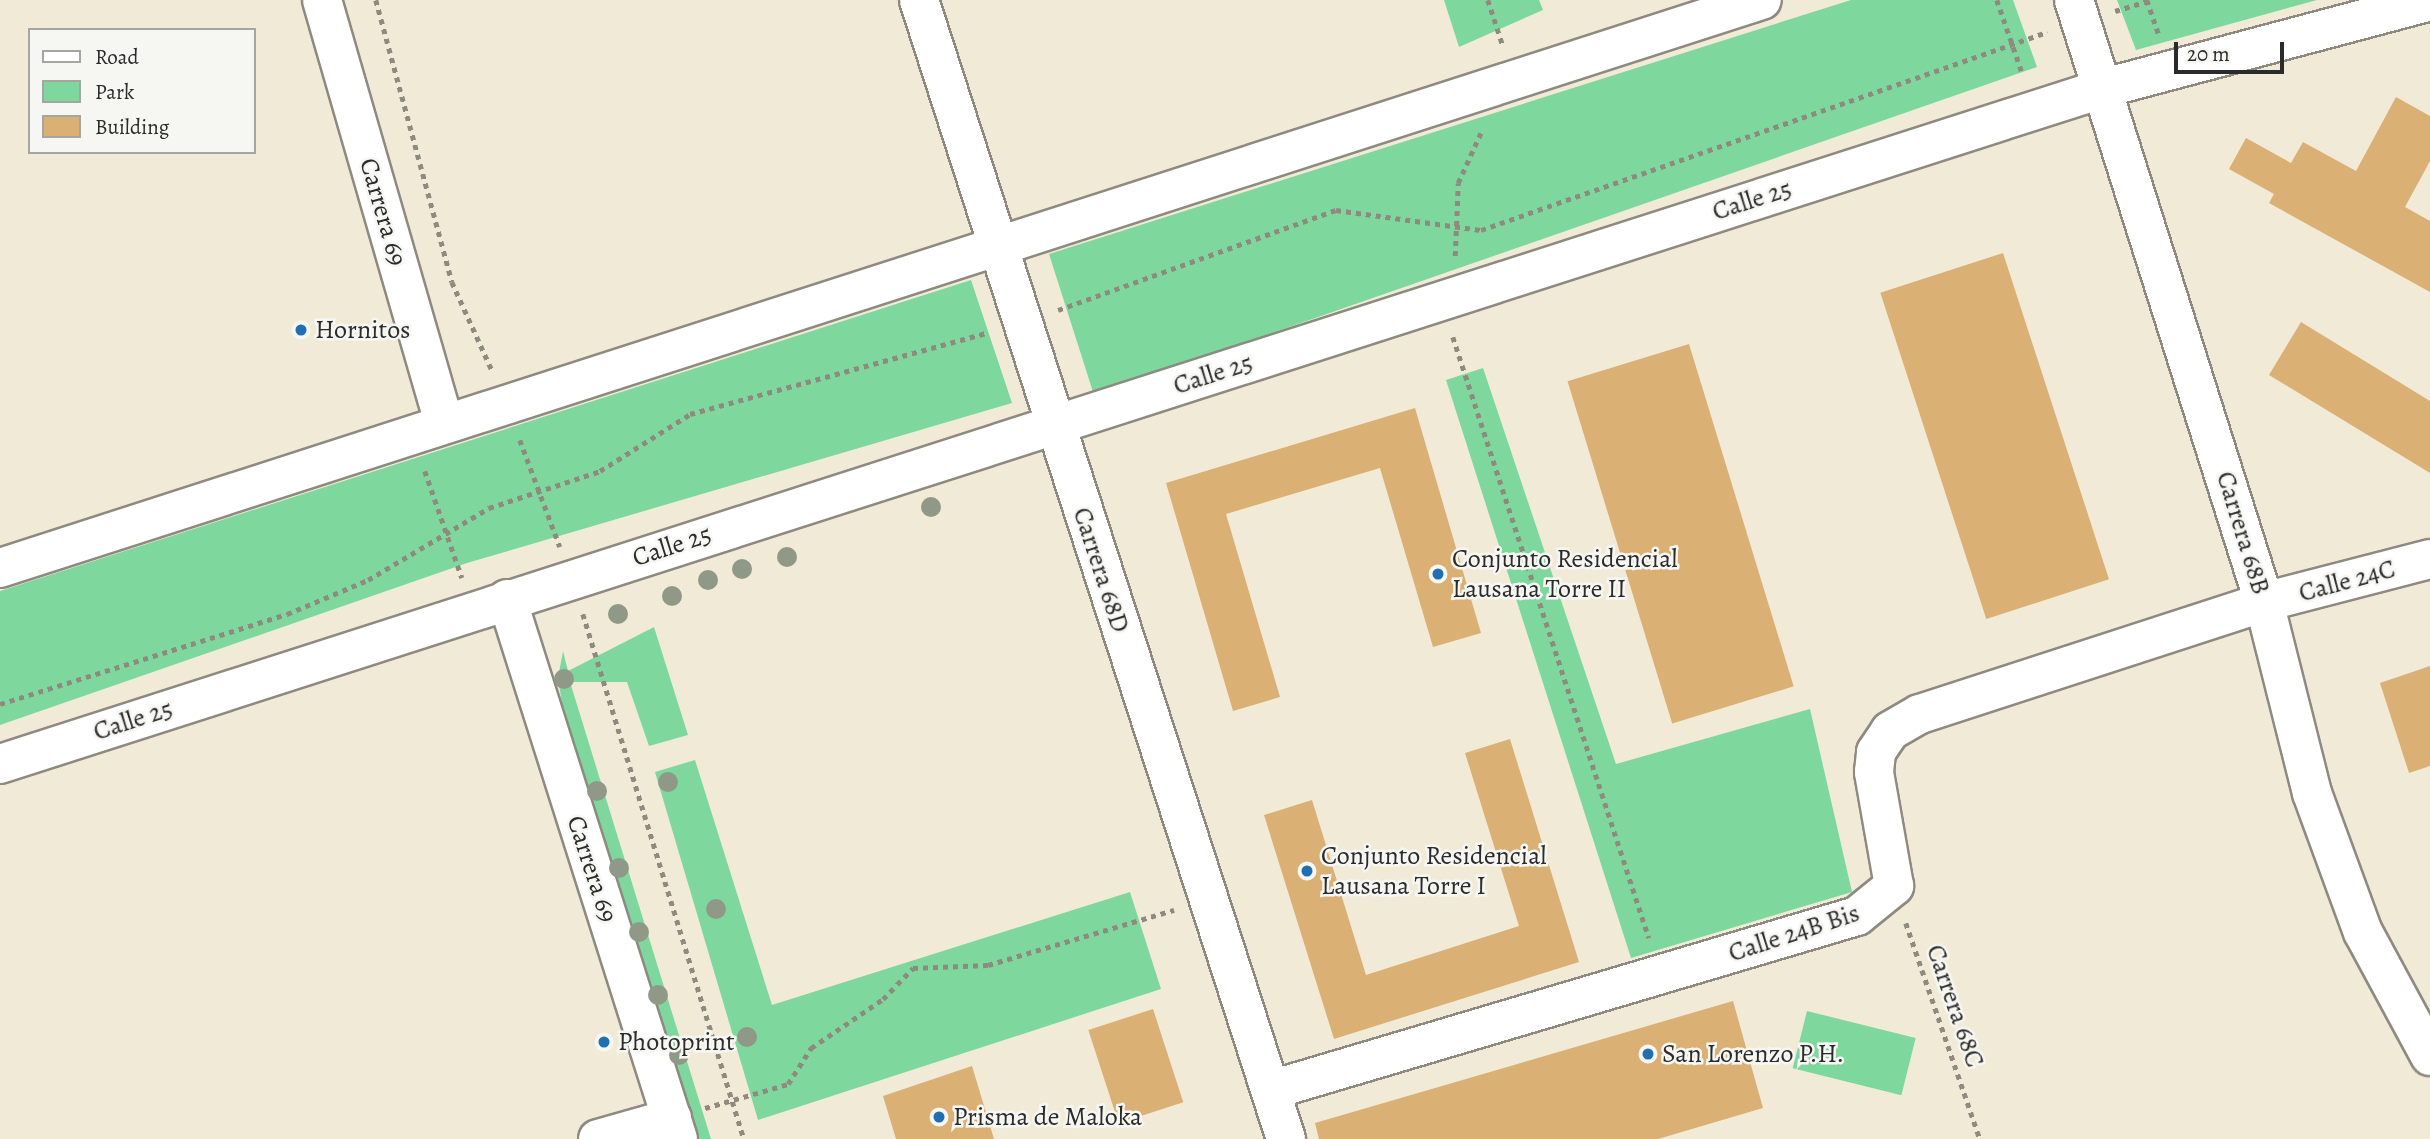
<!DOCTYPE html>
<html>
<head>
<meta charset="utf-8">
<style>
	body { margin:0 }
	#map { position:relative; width:2430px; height:1139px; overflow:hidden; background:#f1ead6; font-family:Alegreya,serif }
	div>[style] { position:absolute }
	.green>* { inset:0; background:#7ed89e; transform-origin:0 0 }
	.building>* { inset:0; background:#dab075; transform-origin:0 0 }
	.path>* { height:4.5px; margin-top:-2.25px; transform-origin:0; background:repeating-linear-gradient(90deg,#8e8a80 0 5px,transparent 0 10px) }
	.roads { filter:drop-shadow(2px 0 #8e8a80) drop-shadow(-2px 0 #8e8a80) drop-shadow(0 2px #8e8a80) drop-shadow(0 -2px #8e8a80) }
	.minor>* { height:38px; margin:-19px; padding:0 19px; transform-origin:19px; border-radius:19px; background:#fff }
	.tertiary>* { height:38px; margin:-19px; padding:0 19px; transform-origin:19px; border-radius:19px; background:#fff }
	.trees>* { width:20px; height:20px; margin:-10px; border-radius:50%; background:#909988 }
	.dots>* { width:19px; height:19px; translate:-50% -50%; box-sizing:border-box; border:4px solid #f6f6f2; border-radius:50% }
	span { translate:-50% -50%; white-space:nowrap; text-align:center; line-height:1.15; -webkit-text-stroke:5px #f6f6f2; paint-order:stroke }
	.street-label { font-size:26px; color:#2b2b2b }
	.poi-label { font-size:26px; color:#2b2b2b }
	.left { translate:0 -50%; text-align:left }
	.legend { position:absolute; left:28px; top:28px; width:228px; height:126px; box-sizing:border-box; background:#f6f6f2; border:2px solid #a5a5a2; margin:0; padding:9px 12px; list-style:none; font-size:21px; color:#2b2b2b }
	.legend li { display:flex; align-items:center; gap:14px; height:35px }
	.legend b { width:35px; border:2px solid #a5a5a2 }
	.scale { position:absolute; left:2174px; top:42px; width:110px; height:32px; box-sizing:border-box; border:4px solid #2b2b2b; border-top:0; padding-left:9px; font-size:21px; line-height:24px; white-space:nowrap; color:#2b2b2b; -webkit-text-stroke:5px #f6f6f2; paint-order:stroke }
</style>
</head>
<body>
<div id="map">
	<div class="green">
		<i style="clip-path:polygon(1444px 0,1539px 0,1543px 10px,1459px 47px)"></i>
		<i style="clip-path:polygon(1851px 0,2013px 0,2037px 67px,1094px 395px,1049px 254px)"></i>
		<i style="clip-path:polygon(2117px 0,2317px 0,2136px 50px)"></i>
		<i style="clip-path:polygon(971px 280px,1012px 403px,467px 563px,0 725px,0 591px)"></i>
		<i style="clip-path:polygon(1483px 368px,1616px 764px,1810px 709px,1852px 892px,1631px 958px,1446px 380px)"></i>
		<i style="clip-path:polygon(654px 627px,688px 735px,649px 746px,627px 682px,570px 682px,711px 1139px,693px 1139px,566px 729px,558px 678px,563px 651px,568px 671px)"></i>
		<i style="clip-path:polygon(695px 760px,772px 1005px,1130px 892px,1161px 989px,758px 1120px,655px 772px)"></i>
		<i style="left:1807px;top:1011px;width:112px;height:59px;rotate:14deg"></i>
	</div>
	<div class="building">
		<i style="clip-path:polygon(2396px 97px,2430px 116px,2430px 161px,2405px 207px,2430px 221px,2430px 292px,2269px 203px,2274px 194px,2229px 169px,2246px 138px,2291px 163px,2303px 142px,2356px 171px)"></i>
		<i style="left:2003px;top:253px;width:343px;height:129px;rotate:72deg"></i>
		<i style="clip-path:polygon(2301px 322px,2430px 401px,2430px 473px,2269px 375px)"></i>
		<i style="left:1689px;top:344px;width:358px;height:127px;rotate:73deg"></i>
		<i style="clip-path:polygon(1415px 408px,1481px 633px,1433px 647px,1380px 468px,1226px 514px,1280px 697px,1233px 711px,1166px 483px)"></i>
		<i style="clip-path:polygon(2430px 666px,2430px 766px,2409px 773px,2380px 683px)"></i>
		<i style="clip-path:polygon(1510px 739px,1579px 962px,1334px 1039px,1264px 815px,1312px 800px,1366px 975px,1519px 926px,1465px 753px)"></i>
		<i style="clip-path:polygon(1733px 1001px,1763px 1108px,1658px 1139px,1319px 1139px,1315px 1123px)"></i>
		<i style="left:1153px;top:1009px;width:98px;height:68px;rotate:72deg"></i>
		<i style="clip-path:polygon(972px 1066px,994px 1139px,896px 1139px,883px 1096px)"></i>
	</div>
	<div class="path">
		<i style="left:376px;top:0;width:292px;rotate:74.9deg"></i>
		<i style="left:452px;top:282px;width:97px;rotate:65.6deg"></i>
		<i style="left:1488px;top:0;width:48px;rotate:71.9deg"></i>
		<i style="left:1997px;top:0;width:79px;rotate:70.9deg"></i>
		<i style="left:2147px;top:0;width:37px;rotate:71deg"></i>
		<i style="left:2115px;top:11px;width:38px;rotate:-17deg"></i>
		<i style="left:1455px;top:256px;width:73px;rotate:-87.6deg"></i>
		<i style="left:1458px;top:183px;width:58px;rotate:-65.6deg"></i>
		<i style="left:1058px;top:310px;width:295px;rotate:-19.8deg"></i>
		<i style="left:1336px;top:210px;width:146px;rotate:7.9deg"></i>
		<i style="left:1481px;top:230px;width:600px;rotate:-19.28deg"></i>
		<i style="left:1453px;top:337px;width:632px;rotate:71.94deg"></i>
		<i style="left:520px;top:440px;width:114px;rotate:69.5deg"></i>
		<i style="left:425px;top:471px;width:113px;rotate:70.9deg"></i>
		<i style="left:583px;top:614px;width:549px;rotate:72.95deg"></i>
		<i style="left:0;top:704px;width:301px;rotate:-17.4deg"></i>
		<i style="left:287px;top:614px;width:88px;rotate:-22.8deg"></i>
		<i style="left:368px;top:580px;width:141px;rotate:-30.8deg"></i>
		<i style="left:489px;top:508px;width:117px;rotate:-18.4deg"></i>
		<i style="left:600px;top:471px;width:107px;rotate:-32.3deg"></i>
		<i style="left:690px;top:414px;width:307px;rotate:-15.3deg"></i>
		<i style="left:1906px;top:923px;width:228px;rotate:71.1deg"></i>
		<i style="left:705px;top:1108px;width:86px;rotate:-16.1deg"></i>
		<i style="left:788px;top:1084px;width:43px;rotate:-57.4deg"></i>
		<i style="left:811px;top:1048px;width:87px;rotate:-34.2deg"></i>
		<i style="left:883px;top:999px;width:43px;rotate:-45.9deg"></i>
		<i style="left:913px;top:968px;width:75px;rotate:-2.3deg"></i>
		<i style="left:988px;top:965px;width:194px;rotate:-16.5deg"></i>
	</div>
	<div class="roads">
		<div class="minor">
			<i style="left:322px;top:0;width:441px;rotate:73.9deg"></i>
			<i style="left:919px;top:0;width:1197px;rotate:72.14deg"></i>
			<i style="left:2074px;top:0;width:631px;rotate:72.48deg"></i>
			<i style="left:2264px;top:602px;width:197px;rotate:75.9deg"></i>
			<i style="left:2312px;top:793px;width:148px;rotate:69.9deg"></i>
			<i style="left:2363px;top:932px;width:141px;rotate:61.6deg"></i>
			<i style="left:507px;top:599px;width:566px;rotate:72.43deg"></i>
			<i style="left:1271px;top:1090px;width:611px;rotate:-16.54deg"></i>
			<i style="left:1857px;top:916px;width:48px;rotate:-39deg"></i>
			<i style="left:1894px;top:886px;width:116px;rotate:-100deg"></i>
			<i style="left:1874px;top:772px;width:20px;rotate:-84deg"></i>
			<i style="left:1876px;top:752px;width:25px;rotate:-56deg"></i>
			<i style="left:1890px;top:731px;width:34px;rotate:-30deg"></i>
			<i style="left:1920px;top:714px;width:362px;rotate:-18deg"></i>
			<i style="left:2264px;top:602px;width:171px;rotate:-14.5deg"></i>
			<i style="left:598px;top:1139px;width:77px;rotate:-15.8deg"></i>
		</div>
		<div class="tertiary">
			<i style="left:0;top:568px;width:1851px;rotate:-17.87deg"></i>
			<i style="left:0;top:764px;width:2210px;rotate:-17.81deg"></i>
			<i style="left:2104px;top:88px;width:337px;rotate:-14.9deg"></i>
		</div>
	</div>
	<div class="trees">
		<i style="left:931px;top:507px"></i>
		<i style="left:787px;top:557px"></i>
		<i style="left:742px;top:569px"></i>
		<i style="left:708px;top:580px"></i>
		<i style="left:672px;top:596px"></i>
		<i style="left:618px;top:614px"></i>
		<i style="left:564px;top:679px"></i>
		<i style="left:668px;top:782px"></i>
		<i style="left:597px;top:791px"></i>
		<i style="left:619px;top:868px"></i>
		<i style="left:716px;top:909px"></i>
		<i style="left:639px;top:932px"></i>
		<i style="left:658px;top:995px"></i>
		<i style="left:747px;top:1037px"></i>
		<i style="left:679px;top:1055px"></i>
	</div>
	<div class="dots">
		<i style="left:301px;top:330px;background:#1f6fb2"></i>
		<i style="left:1438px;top:574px;background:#1f6fb2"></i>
		<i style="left:1307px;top:871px;background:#1f6fb2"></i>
		<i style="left:604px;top:1042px;background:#1f6fb2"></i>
		<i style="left:1648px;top:1054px;background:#1f6fb2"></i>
		<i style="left:939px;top:1117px;background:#1f6fb2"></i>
	</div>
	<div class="street-label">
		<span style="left:1752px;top:200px;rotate:-18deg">Calle 25</span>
		<span style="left:383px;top:212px;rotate:74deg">Carrera 69</span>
		<span style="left:1213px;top:374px;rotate:-18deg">Calle 25</span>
		<span style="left:2243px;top:533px;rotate:73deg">Carrera 68B</span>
		<span style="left:672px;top:546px;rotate:-18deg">Calle 25</span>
		<span style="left:1101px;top:570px;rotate:72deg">Carrera 68D</span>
		<span style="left:2347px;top:581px;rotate:-15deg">Calle 24C</span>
		<span style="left:133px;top:720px;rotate:-18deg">Calle 25</span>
		<span style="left:592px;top:869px;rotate:72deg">Carrera 69</span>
		<span style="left:1794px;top:933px;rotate:-18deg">Calle 24B Bis</span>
		<span style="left:1955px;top:1006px;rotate:71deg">Carrera 68C</span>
	</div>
	<div class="poi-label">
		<span class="left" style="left:315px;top:330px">Hornitos</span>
		<span class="left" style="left:1452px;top:574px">Conjunto Residencial<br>Lausana Torre II</span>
		<span class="left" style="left:1321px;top:871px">Conjunto Residencial<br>Lausana Torre I</span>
		<span class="left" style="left:618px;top:1042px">Photoprint</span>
		<span class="left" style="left:1662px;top:1054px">San Lorenzo P.H.</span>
		<span class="left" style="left:953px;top:1117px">Prisma de Maloka</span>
	</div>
	<ul class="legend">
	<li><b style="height:9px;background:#fff"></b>Road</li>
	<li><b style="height:19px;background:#7ed89e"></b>Park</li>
	<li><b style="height:19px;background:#dab075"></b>Building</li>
	</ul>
	<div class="scale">20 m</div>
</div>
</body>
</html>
